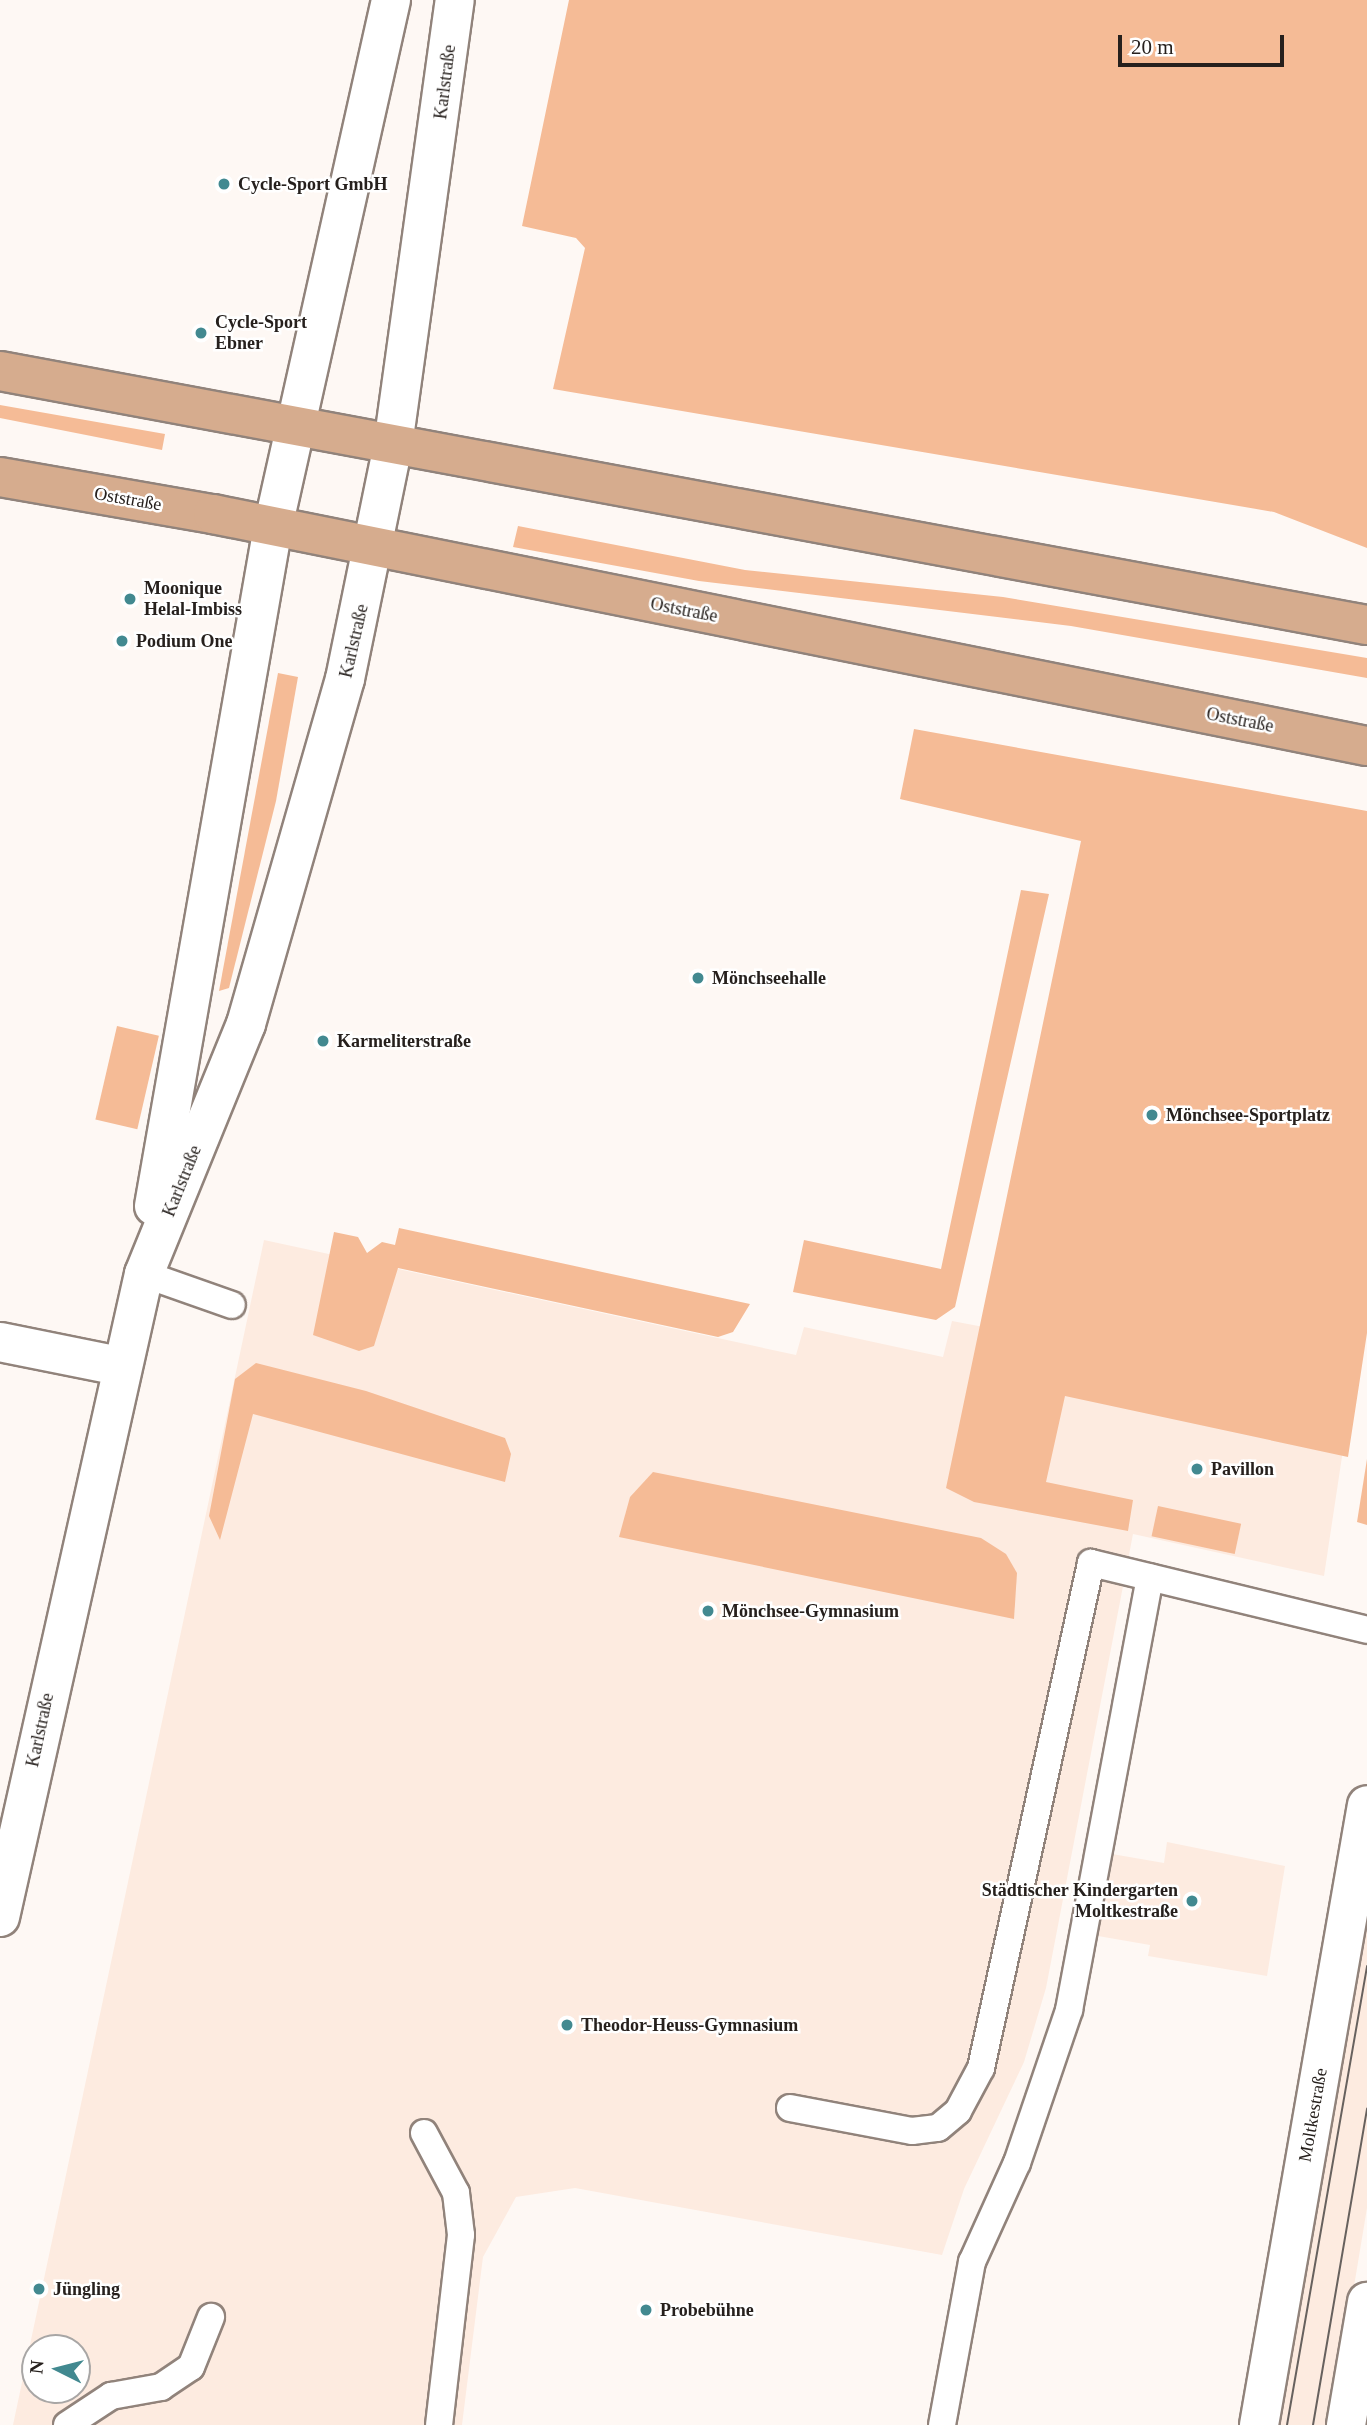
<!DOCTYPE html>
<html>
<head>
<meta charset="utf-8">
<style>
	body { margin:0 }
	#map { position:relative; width:1367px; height:2425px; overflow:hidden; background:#fef8f4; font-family:Georgia,serif }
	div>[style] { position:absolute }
	.built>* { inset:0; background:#fdebe0 }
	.green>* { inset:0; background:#f5bb96; transform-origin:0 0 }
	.roads { filter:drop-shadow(2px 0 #91837b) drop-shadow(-2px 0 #91837b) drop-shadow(0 2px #91837b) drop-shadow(0 -2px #91837b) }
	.lane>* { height:26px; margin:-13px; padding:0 13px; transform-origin:13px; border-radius:13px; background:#fff }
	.street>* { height:38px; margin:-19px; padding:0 19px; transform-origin:19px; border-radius:19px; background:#fff }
	.secondary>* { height:38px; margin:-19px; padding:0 19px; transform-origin:19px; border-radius:19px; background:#fff }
	.primary>* { height:38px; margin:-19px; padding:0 19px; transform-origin:19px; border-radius:19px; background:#d6ac8e }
	.tram>* { height:2px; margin:-1px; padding:0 1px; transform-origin:1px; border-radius:1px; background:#67615e }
	.dots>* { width:19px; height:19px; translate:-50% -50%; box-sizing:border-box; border:4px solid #fff; border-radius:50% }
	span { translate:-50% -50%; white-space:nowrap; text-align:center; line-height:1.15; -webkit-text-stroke:5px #fff; paint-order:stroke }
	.street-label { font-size:18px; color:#26201d }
	.poi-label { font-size:18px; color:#26201d; font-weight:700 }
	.left { translate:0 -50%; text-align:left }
	.right { translate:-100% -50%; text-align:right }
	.north { position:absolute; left:21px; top:2334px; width:70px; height:70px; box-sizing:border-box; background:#fff; border:2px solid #a8a6a5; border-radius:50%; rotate:276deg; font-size:19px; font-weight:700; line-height:28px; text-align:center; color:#26201d }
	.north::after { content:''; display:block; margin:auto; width:24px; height:32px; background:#428990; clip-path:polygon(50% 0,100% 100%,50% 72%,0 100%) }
	.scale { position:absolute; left:1118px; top:35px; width:166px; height:32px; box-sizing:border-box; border:4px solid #26201d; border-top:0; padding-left:9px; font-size:21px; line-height:24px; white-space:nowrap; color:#26201d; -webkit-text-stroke:5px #fff; paint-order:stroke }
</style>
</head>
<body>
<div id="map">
	<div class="built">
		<i style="clip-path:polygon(evenodd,264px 1240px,796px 1355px,804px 1327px,943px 1357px,952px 1321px,1351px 1397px,1324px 1576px,1133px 1534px,1046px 1988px,1024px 2062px,964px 2189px,942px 2255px,575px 2188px,516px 2197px,483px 2257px,462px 2425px,13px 2425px,264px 1240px,35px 2348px,77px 2348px,77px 2390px,35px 2390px,35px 2348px)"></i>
		<i style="clip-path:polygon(1167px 1842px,1285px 1866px,1267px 1976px,1148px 1956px,1150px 1945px,1098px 1936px,1112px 1854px,1164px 1863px)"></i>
		<i style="clip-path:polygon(1367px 1883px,1367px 2208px,1331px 2425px,1276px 2425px)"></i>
	</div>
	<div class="green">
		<i style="clip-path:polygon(569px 0,1367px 0,1367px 548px,1274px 512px,553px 389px,585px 248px,576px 238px,522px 226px)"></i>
		<i style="clip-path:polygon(0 405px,165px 434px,162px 450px,0 418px)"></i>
		<i style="clip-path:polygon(518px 526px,745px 570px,1003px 597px,1367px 658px,1367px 678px,1071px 626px,699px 581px,513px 547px)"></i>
		<i style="clip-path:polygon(278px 673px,298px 677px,276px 801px,229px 988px,219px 991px)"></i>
		<i style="clip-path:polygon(914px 729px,1367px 811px,1367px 1333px,1348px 1457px,1065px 1396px,1046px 1482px,1133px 1500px,1128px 1531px,974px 1502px,946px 1488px,1081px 841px,900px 799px)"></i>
		<i style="clip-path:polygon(1021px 890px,1049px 894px,955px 1307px,936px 1320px,793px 1292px,804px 1240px,941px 1269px)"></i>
		<i style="left:117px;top:1026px;width:43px;height:96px;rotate:13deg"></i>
		<i style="clip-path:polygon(399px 1228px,750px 1304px,733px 1332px,718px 1337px,398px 1268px,374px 1346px,359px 1351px,313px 1335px,334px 1232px,358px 1237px,367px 1253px,382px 1242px,395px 1245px)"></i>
		<i style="clip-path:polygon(256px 1363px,366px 1391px,505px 1438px,511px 1454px,505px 1482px,253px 1414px,220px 1540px,209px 1516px,235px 1379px)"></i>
		<i style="clip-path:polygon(1367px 1459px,1367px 1525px,1357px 1522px)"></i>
		<i style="clip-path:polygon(653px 1472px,981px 1538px,1006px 1554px,1017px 1573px,1014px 1619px,619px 1537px,630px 1497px)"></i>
		<i style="left:1158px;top:1506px;width:85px;height:31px;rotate:12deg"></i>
	</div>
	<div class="roads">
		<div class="lane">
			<i style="left:144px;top:1274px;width:93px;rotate:19.4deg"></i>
			<i style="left:790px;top:2108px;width:124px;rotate:10.7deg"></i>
			<i style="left:912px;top:2131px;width:26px;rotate:-7deg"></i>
			<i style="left:938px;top:2128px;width:26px;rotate:-40deg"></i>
			<i style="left:958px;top:2111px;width:49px;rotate:-61.9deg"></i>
			<i style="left:981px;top:2068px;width:517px;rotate:-77.71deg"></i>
			<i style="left:1091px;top:1563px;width:284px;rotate:13.6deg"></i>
			<i style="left:424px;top:2133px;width:68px;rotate:61.9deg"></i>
			<i style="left:456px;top:2193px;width:42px;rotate:83.2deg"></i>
			<i style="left:461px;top:2235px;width:191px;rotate:96.6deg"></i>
			<i style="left:67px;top:2425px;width:53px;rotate:-33.4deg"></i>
			<i style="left:111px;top:2396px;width:51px;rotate:-10.2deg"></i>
			<i style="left:161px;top:2387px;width:36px;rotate:-34deg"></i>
			<i style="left:191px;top:2367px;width:54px;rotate:-68.2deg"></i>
			<i style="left:942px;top:2425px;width:166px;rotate:-79.6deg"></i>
			<i style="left:972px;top:2262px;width:109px;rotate:-65.6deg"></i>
			<i style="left:1017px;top:2163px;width:162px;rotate:-71.2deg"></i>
			<i style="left:1069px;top:2010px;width:440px;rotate:-79.4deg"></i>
		</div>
		<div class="street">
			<i style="left:0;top:1342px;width:121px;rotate:11.4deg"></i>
			<i style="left:1259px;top:2425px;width:629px;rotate:-80.12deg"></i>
			<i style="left:1346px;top:2425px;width:125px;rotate:-80.3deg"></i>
		</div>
		<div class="secondary">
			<i style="left:154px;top:1206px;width:689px;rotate:-80.06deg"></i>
			<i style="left:273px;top:527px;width:540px;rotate:-77.38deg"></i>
			<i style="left:0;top:1917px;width:659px;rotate:-77.38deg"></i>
			<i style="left:144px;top:1274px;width:270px;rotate:-67.8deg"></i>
			<i style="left:246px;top:1024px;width:359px;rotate:-74deg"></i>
			<i style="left:345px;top:679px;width:239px;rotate:-78.4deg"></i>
			<i style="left:393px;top:445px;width:449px;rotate:-82.1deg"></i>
		</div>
		<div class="primary">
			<i style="left:0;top:371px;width:1390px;rotate:10.53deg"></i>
			<i style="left:0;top:477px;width:216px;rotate:9.9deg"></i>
			<i style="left:213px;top:514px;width:1177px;rotate:11.37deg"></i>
		</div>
	</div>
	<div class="tram">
		<i style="left:1287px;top:2425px;width:466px;rotate:-80.1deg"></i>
		<i style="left:1313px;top:2425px;width:321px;rotate:-80.3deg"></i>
	</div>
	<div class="dots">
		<i style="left:224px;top:184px;background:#428990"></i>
		<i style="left:201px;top:333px;background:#428990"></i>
		<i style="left:130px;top:599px;background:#428990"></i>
		<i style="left:122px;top:641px;background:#428990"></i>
		<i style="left:698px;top:978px;background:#428990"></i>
		<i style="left:323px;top:1041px;background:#428990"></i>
		<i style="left:1152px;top:1115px;background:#428990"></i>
		<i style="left:1197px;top:1469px;background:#428990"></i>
		<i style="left:708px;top:1611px;background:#428990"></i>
		<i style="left:1192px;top:1901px;background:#428990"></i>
		<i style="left:567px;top:2025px;background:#428990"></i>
		<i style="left:39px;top:2289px;background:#428990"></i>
		<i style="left:646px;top:2310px;background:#428990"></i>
	</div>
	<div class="street-label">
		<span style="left:445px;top:82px;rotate:-83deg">Karlstraße</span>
		<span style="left:128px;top:499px;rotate:10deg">Oststraße</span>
		<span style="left:684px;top:610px;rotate:11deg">Oststraße</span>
		<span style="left:354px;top:641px;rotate:-77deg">Karlstraße</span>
		<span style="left:1240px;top:720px;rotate:11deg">Oststraße</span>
		<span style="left:182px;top:1181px;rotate:-68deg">Karlstraße</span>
		<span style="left:40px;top:1730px;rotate:-78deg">Karlstraße</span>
		<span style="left:1313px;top:2115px;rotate:-80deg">Moltkestraße</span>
	</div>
	<div class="poi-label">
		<span class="left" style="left:238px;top:184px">Cycle-Sport GmbH</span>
		<span class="left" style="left:215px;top:333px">Cycle-Sport<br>Ebner</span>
		<span class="left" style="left:144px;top:599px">Moonique<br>Helal-Imbiss</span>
		<span class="left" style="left:136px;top:641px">Podium One</span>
		<span class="left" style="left:712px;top:978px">Mönchseehalle</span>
		<span class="left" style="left:337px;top:1041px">Karmeliterstraße</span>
		<span class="left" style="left:1166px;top:1115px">Mönchsee-Sportplatz</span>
		<span class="left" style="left:1211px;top:1469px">Pavillon</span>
		<span class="left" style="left:722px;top:1611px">Mönchsee-Gymnasium</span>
		<span class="right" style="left:1178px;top:1901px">Städtischer Kindergarten<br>Moltkestraße</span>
		<span class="left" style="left:581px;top:2025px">Theodor-Heuss-Gymnasium</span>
		<span class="left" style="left:53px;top:2289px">Jüngling</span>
		<span class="left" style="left:660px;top:2310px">Probebühne</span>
	</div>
	<div class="north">N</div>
	<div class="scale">20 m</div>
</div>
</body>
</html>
